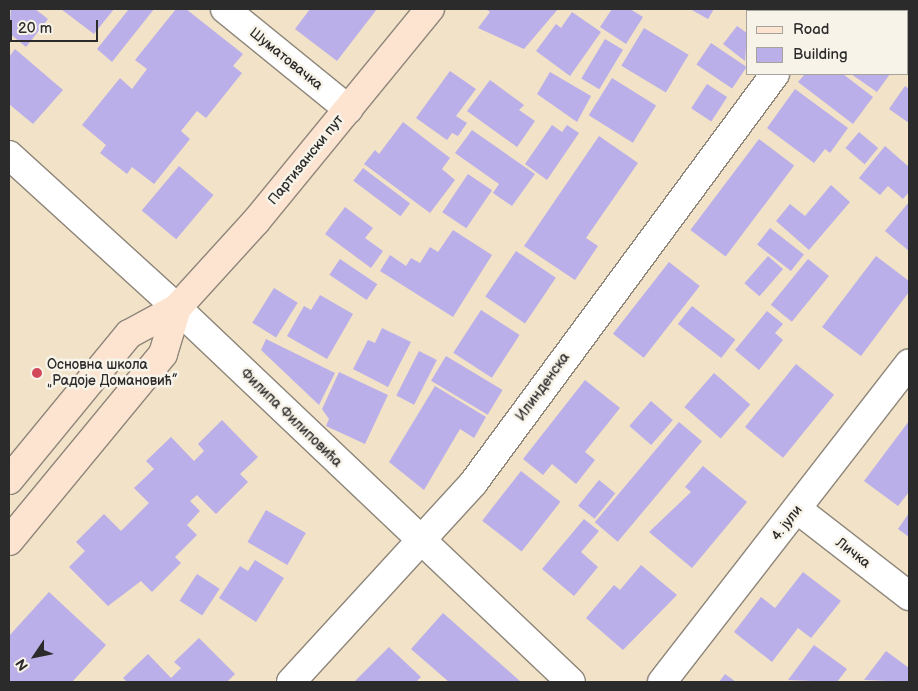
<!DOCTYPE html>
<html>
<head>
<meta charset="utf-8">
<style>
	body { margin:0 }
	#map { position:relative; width:918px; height:691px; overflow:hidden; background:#f2e2c8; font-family:"Balsamiq Sans",sans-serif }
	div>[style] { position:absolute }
	.building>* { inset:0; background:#baafe8; transform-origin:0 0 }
	.roads { filter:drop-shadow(1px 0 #8e867a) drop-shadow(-1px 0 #8e867a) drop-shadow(0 1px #8e867a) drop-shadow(0 -1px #8e867a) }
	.minor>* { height:28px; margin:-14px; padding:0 14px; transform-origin:14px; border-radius:14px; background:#fff }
	.secondary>* { height:28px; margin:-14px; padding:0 14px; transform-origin:14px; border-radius:14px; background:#fde4d0 }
	.dots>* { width:14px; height:14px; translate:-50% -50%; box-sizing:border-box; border:2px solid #f7f3e8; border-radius:50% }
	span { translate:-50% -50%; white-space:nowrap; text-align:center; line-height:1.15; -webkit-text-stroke:5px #f7f3e8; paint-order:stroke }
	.street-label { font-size:14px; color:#2b2b2b }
	.poi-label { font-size:14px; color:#2b2b2b }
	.left { translate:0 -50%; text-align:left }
	.frame { position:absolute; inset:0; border:10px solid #2b2b2b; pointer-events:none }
	.legend { position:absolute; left:746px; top:10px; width:162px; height:65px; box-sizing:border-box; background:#f7f3e8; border:1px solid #a5a39c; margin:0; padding:6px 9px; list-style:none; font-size:15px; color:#2b2b2b }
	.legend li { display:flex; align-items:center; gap:10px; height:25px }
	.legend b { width:25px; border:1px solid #a5a39c }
	.north { position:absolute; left:10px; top:631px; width:50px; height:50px; -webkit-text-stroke:4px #f7f3e8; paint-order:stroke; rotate:236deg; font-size:14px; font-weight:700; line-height:20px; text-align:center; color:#2b2b2b }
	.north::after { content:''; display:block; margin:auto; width:18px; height:22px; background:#2b2b2b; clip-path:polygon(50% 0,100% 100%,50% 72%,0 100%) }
	.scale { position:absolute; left:10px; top:20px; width:88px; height:22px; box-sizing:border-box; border:2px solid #2b2b2b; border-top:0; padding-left:6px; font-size:15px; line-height:18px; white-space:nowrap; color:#2b2b2b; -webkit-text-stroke:4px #f7f3e8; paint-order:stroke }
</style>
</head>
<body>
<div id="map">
	<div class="building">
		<i style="clip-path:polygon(11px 9px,35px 9px,48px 19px,26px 47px,9px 33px)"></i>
		<i style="clip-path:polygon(61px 9px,114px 9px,94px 34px)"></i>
		<i style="clip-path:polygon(129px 9px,154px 9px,112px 62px,97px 49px)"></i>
		<i style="clip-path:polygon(176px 9px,186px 9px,243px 54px,233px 66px,242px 73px,206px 118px,197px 111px,181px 131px,190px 139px,154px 184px,132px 167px,127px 174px,100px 153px,106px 145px,82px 125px,120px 78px,132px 89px,147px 69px,135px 60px)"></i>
		<i style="clip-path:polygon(310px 9px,377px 9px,337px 61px,295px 29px)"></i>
		<i style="clip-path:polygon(486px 9px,558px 9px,524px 49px,478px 28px,490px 12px)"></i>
		<i style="clip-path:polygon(612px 9px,630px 9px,643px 17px,626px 44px,600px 27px)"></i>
		<i style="clip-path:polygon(690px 9px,714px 9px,708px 19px)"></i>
		<i style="clip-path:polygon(865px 9px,905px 9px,909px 12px,907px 47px,907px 11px)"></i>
		<i style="clip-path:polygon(572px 12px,601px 32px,570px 76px,536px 51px,556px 24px,561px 28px)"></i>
		<i style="clip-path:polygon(737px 26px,747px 33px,745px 61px,723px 44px)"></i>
		<i style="left:644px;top:28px;width:52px;height:44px;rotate:31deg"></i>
		<i style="left:605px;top:39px;width:21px;height:46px;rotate:31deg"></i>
		<i style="left:711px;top:43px;width:43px;height:26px;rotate:34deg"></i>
		<i style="clip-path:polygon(15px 49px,63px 90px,33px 124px,9px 104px,9px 57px)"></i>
		<i style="clip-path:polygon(450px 71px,476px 89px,456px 116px,467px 123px,458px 136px,452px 133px,447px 140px,416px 118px)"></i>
		<i style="clip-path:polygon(550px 72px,591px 96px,577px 122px,537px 94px)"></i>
		<i style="clip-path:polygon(805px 74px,843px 74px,873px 97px,853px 124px,798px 82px)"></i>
		<i style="clip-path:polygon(851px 74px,890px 74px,877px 92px)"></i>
		<i style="left:612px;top:78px;width:52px;height:44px;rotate:32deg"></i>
		<i style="clip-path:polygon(490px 80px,524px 105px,519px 110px,535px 121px,517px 147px,467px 111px)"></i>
		<i style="left:707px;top:84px;width:24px;height:29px;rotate:33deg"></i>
		<i style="clip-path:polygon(905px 86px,909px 89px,909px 123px,889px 109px)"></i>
		<i style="clip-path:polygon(795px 89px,848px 128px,830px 153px,825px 149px,814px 163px,767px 128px)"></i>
		<i style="clip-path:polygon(403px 122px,450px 158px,442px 169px,455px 180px,430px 213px,364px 164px,375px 150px,379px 154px)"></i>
		<i style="clip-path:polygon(552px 125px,562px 132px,567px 125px,579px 133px,547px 180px,525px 164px)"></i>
		<i style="clip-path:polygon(472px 130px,535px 174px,512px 206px,493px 193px,499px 184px,455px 153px)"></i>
		<i style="left:859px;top:132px;width:25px;height:21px;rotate:40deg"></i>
		<i style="clip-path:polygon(599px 136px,638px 163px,586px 238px,598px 246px,575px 280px,524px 246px)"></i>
		<i style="left:759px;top:139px;width:44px;height:114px;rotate:37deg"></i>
		<i style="clip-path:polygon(885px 146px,909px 167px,909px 192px,903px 199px,888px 186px,880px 195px,859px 178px)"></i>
		<i style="left:179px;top:166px;width:45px;height:58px;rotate:40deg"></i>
		<i style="left:363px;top:168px;width:59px;height:16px;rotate:37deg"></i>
		<i style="left:468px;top:174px;width:29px;height:46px;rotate:34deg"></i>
		<i style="clip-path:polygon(831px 185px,850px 202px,809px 250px,776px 221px,790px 204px,805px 216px)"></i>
		<i style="clip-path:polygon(909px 202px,909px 251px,885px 231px)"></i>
		<i style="clip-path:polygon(345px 207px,373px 228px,365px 238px,383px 251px,371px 268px,325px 234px)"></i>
		<i style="left:770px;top:228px;width:43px;height:21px;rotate:38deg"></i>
		<i style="clip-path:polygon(453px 230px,492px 255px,453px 317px,380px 271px,390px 255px,406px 266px,411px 258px,420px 263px,430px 247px,438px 252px)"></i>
		<i style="left:516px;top:251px;width:48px;height:55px;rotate:34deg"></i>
		<i style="left:768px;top:256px;width:20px;height:36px;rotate:41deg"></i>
		<i style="clip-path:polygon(876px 256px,909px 281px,909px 292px,861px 356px,822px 327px)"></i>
		<i style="left:340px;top:259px;width:45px;height:19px;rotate:34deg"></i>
		<i style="left:808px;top:259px;width:27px;height:59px;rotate:39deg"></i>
		<i style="left:669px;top:262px;width:39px;height:91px;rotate:38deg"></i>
		<i style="left:274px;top:288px;width:28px;height:41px;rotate:32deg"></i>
		<i style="clip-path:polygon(320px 295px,353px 314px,327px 359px,287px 336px,304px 306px,311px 310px)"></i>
		<i style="left:692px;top:306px;width:55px;height:23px;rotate:38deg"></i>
		<i style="left:481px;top:310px;width:46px;height:51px;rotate:33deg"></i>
		<i style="clip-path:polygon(767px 311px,783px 324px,775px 333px,783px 340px,759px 370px,735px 350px)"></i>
		<i style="clip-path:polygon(382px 328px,411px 342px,388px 387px,353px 369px,368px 340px,375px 343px)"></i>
		<i style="clip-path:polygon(266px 339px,335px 373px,319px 405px,261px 350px)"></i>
		<i style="left:419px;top:351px;width:20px;height:50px;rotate:27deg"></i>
		<i style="left:446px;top:356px;width:66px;height:29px;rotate:31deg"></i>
		<i style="left:796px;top:364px;width:49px;height:81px;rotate:39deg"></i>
		<i style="clip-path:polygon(339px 372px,388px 395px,365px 444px,326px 426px,329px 419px,322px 409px)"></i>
		<i style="left:714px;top:373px;width:48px;height:45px;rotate:41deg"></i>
		<i style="clip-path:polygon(585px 380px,620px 408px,585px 452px,595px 460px,576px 484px,552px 464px,543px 475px,523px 459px)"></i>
		<i style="clip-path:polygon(435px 386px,486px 417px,474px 438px,460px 429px,424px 490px,389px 462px)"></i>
		<i style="left:651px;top:401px;width:29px;height:33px;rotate:41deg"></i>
		<i style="clip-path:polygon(222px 420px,258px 457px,240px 474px,248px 482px,216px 514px,197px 495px,190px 501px,200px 511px,187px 525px,197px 535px,175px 557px,181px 563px,152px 592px,141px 581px,108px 606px,69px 567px,85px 551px,76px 542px,104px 514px,121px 531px,149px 503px,134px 488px,154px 469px,146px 461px,171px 437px,194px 461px,204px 451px,198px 444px)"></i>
		<i style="clip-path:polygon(909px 421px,909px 492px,898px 506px,864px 481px)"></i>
		<i style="left:679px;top:422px;width:30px;height:131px;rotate:40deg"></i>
		<i style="clip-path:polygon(703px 466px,747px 502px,692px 568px,649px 532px,691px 492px,685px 487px)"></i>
		<i style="left:521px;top:471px;width:50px;height:63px;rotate:38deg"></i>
		<i style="left:599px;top:480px;width:21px;height:33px;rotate:39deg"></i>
		<i style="left:266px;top:510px;width:46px;height:37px;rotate:30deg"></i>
		<i style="clip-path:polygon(909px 513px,909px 537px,898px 529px)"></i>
		<i style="clip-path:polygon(584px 519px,599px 531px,581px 552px,598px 567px,574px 596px,542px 569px)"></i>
		<i style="clip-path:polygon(255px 560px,284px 578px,256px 622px,219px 598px,240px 566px,248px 571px)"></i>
		<i style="clip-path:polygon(641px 565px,677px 595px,623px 650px,586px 618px,614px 585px,620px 590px)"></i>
		<i style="clip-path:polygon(803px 572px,841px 601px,811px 638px,798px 628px,772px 662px,734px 632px,761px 597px,775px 608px)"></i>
		<i style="left:197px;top:574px;width:27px;height:32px;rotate:33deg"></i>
		<i style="clip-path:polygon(49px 592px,106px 645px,72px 682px,9px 682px,9px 636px)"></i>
		<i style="clip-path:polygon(443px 613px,521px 682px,449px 682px,411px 649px)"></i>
		<i style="clip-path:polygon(199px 638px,235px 674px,227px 682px,127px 682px,123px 678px,148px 654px,171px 678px,181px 668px,174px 662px)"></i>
		<i style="clip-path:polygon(814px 645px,847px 669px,837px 682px,788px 680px)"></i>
		<i style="clip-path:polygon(389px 647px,421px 677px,416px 682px,354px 682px)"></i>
		<i style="clip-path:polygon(886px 651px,909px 668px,909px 682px,864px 680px)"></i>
		<i style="clip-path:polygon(725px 674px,736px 682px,719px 682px)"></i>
	</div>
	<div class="roads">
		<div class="minor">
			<i style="left:225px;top:9px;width:159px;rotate:39.1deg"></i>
			<i style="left:821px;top:11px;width:3px;rotate:-45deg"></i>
			<i style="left:9px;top:155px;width:227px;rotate:42.3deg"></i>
			<i style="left:177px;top:308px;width:543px;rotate:43.51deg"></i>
			<i style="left:797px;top:509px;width:142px;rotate:37.8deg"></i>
			<i style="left:291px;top:682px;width:271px;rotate:-47.5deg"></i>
			<i style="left:474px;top:482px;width:507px;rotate:-53.58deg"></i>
			<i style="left:662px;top:682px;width:403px;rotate:-52.2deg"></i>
		</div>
		<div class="secondary">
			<i style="left:9px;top:480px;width:189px;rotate:-50.6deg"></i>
			<i style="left:129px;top:334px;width:55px;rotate:-28.4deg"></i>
			<i style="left:177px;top:308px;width:119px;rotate:-47.7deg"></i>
			<i style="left:257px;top:220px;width:273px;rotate:-50.7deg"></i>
			<i style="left:9px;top:541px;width:242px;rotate:-50.5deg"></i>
			<i style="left:163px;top:354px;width:48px;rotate:-73.1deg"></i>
		</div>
	</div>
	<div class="dots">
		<i style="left:37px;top:373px;background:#d1495b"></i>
	</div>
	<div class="street-label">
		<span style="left:286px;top:59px;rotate:39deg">Шуматовачка</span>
		<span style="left:306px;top:160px;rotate:-51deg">Партизански пут</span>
		<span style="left:543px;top:387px;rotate:-54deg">Илинденска</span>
		<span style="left:291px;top:418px;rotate:44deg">Филипа Филиповића</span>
		<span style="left:787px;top:523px;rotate:-52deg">4. јули</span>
		<span style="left:853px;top:553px;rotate:38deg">Личка</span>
	</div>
	<div class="poi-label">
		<span class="left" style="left:47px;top:373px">Основна школа<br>„Радоје Домановић”</span>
	</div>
	<div class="frame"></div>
	<ul class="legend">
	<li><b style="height:6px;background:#fde4d0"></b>Road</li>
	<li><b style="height:14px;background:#baafe8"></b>Building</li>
	</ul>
	<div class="north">N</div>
	<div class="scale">20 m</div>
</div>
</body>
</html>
